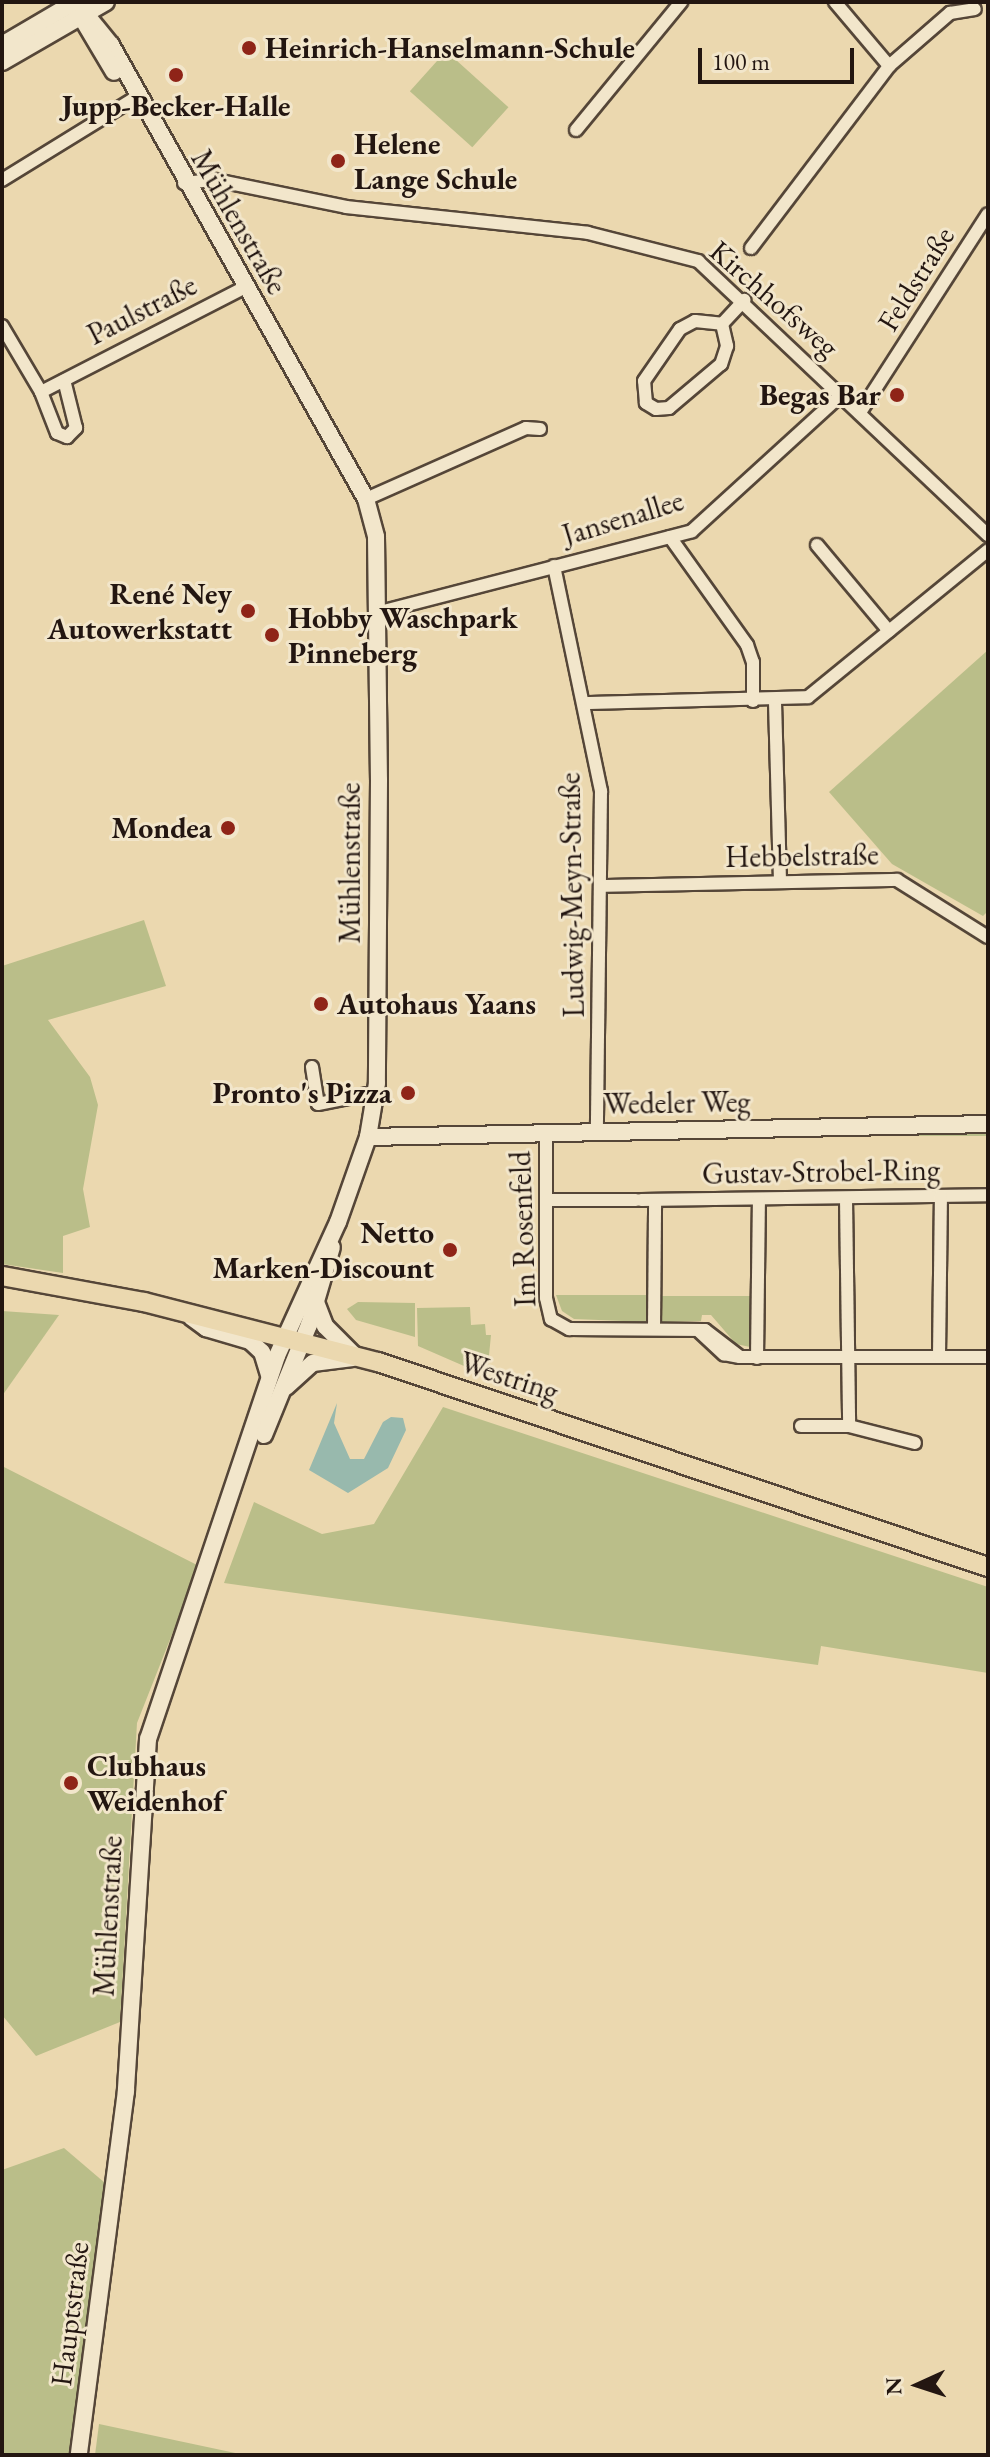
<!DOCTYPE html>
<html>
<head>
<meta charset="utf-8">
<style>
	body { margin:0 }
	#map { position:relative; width:990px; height:2457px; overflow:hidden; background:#ebd8af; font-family:"EB Garamond",serif }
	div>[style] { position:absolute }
	.green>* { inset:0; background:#babe89; transform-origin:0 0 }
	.water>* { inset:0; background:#98b9ad }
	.roads { filter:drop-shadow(2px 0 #554638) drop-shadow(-2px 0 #554638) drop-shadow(0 2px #554638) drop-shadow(0 -2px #554638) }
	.street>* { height:12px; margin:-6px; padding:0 6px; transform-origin:6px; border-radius:6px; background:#f2e6cb }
	.secondary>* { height:16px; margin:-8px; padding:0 8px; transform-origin:8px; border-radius:8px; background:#f2e6cb }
	.primary>* { height:18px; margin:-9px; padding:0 9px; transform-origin:9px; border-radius:9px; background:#ebd8af }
	.dots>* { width:22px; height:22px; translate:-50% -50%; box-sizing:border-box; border:4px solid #f2e6cb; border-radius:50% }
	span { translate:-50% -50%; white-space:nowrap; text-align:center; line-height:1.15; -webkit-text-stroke:6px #f2e6cb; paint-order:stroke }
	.poi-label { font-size:30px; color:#231611; font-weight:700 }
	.left { translate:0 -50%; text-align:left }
	.right { translate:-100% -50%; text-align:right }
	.street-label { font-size:30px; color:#231611 }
	.frame { position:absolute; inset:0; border:4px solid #231611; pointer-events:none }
	.north { position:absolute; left:878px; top:2345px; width:80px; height:80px; -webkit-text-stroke:6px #f2e6cb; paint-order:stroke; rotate:267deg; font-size:22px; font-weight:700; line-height:32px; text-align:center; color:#231611 }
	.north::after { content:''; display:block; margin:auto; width:28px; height:36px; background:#231611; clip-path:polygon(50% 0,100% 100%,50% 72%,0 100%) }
	.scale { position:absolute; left:698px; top:48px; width:156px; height:36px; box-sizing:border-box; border:4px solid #231611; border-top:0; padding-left:10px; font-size:24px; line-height:28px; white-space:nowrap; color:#231611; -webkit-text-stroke:6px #f2e6cb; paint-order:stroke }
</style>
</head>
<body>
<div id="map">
	<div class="green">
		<i style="left:446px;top:51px;width:84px;height:54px;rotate:42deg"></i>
		<i style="clip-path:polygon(988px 650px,988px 911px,983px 916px,892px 864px,829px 792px)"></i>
		<i style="clip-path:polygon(144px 920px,166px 986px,48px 1020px,90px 1077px,98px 1105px,83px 1189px,90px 1227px,63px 1236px,63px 1273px,2px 1264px,2px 966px)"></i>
		<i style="left:988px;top:1131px;width:5px;height:432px;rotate:90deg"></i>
		<i style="clip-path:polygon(556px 1295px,648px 1295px,648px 1322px,574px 1319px,562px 1311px)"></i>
		<i style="clip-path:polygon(659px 1296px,751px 1296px,750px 1347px,736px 1344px,711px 1315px,702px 1315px,701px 1321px,659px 1322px)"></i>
		<i style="clip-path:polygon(358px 1302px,415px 1303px,415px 1337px,356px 1320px,347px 1309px)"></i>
		<i style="clip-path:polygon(470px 1307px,471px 1325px,485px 1324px,486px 1335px,491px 1335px,487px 1376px,418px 1346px,417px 1308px)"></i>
		<i style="clip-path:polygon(2px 1311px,59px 1315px,2px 1396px)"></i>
		<i style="clip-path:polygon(443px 1407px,988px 1587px,988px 1673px,821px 1646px,818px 1665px,224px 1583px,254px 1502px,322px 1534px,374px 1524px)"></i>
		<i style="clip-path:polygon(2px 1466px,199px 1566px,137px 1723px,120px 2022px,36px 2056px,2px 2015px)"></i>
		<i style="clip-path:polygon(64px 2148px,105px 2183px,69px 2455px,2px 2455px,2px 2170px)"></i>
		<i style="clip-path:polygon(99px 2424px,240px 2454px,240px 2455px,95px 2455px)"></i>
	</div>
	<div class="water">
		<i style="clip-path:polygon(337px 1403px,334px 1423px,350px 1459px,364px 1459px,383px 1422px,391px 1417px,403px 1418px,406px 1430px,388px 1468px,348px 1493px,309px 1470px)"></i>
	</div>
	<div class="roads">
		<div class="street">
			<i style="left:835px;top:2px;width:84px;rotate:49.8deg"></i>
			<i style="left:576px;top:130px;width:166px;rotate:-50.6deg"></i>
			<i style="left:2px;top:180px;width:158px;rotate:-31.6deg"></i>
			<i style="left:184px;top:183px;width:31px;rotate:-6deg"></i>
			<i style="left:215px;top:180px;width:134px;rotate:11.6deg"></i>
			<i style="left:346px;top:207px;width:243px;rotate:6.1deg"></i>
			<i style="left:588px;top:233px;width:114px;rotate:14.3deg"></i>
			<i style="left:698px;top:261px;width:399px;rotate:43.4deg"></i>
			<i style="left:751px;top:248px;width:228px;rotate:-52.8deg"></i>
			<i style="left:889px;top:66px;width:81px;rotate:-41deg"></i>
			<i style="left:950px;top:13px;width:25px;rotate:-9deg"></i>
			<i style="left:722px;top:324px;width:23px;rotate:77deg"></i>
			<i style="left:727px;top:346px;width:19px;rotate:108deg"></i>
			<i style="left:721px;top:364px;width:68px;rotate:139.8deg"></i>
			<i style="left:669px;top:408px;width:13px;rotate:176deg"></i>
			<i style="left:656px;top:409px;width:12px;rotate:-149deg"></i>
			<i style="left:646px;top:403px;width:22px;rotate:-95deg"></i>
			<i style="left:644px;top:381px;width:63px;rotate:-55.3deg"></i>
			<i style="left:680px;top:329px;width:17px;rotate:-28deg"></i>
			<i style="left:695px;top:321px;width:27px;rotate:6deg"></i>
			<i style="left:722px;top:324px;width:33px;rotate:-47deg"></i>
			<i style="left:2px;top:326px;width:77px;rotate:59.4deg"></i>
			<i style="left:41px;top:392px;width:229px;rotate:-27.2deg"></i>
			<i style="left:41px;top:392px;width:44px;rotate:68.7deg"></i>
			<i style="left:57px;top:433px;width:11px;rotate:22deg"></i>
			<i style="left:67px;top:437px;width:13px;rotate:-45deg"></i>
			<i style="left:76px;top:428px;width:49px;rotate:-104deg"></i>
			<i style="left:861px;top:411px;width:234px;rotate:-57.2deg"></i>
			<i style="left:366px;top:499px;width:175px;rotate:-23.9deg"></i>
			<i style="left:526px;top:428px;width:14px;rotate:4deg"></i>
			<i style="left:670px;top:537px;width:133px;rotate:54.5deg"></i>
			<i style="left:747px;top:645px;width:18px;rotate:71deg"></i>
			<i style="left:753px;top:662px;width:39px;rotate:90deg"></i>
			<i style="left:817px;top:545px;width:112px;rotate:50.1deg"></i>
			<i style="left:554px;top:566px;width:230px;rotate:78.2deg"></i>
			<i style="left:601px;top:791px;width:342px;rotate:90.7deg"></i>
			<i style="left:376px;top:613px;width:326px;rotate:-14.5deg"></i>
			<i style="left:692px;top:531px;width:203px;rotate:-42.4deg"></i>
			<i style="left:775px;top:702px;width:180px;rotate:88.4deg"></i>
			<i style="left:586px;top:703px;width:222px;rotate:-1.5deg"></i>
			<i style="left:808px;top:697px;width:232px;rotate:-39.2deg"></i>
			<i style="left:600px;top:886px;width:297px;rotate:-1.2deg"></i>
			<i style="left:897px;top:880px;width:107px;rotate:32.1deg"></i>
			<i style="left:312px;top:1067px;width:37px;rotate:81deg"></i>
			<i style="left:318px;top:1104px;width:51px;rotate:-11.3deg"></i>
			<i style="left:546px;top:1134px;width:164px;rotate:90deg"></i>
			<i style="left:546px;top:1298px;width:22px;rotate:77deg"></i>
			<i style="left:551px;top:1319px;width:21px;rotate:29deg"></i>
			<i style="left:569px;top:1329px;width:136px;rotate:0.4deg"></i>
			<i style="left:705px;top:1330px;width:44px;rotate:37.6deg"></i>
			<i style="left:846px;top:1199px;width:227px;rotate:89.2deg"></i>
			<i style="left:849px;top:1426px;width:68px;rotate:14.4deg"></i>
			<i style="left:547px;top:1200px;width:89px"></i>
			<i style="left:641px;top:1200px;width:347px;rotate:-0.8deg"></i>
			<i style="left:654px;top:1327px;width:127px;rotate:-89.5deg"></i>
			<i style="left:700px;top:1332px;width:33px;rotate:43deg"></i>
			<i style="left:724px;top:1354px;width:16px;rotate:11deg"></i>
			<i style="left:740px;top:1357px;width:248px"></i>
			<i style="left:939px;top:1356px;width:160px;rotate:-89.3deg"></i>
			<i style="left:757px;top:1358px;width:159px;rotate:-89.3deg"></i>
			<i style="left:801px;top:1426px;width:48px"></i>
		</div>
		<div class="secondary">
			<i style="left:76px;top:2px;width:55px;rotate:50.9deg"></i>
			<i style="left:111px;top:45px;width:521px;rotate:60.68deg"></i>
			<i style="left:366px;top:499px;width:39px;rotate:75deg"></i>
			<i style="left:376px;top:537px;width:243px;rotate:89.3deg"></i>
			<i style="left:379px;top:780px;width:303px;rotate:90.4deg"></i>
			<i style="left:377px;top:1083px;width:55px;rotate:99.5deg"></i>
			<i style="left:368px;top:1137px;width:90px;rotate:109.4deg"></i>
			<i style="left:338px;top:1222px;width:147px;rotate:114.5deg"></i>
			<i style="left:277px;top:1356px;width:404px;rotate:108.6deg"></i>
			<i style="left:148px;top:1739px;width:353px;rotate:93.6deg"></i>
			<i style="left:126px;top:2091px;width:367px;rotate:97.4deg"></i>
			<i style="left:77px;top:10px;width:72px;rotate:59.2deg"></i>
			<i style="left:2px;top:45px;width:85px;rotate:-30.5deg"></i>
			<i style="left:2px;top:62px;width:120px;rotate:-30deg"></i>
			<i style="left:368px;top:1137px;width:620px;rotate:-1.2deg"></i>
			<i style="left:316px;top:1302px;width:26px;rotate:69deg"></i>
			<i style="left:325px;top:1326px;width:42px;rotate:45deg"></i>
			<i style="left:191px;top:1317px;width:19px;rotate:36deg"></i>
			<i style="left:206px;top:1328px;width:46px;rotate:16.5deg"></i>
			<i style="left:250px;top:1341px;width:16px;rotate:43deg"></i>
			<i style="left:262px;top:1352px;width:24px;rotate:73deg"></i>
			<i style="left:286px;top:1387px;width:36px;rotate:-42deg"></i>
			<i style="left:313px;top:1363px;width:40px;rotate:-7.1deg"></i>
			<i style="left:264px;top:1435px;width:119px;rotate:-67.8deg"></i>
			<i style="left:309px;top:1325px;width:81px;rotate:-73.6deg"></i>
		</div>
		<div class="primary">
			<i style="left:2px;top:1276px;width:144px;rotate:10.4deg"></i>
			<i style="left:144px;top:1302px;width:242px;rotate:14.4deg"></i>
			<i style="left:378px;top:1362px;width:644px;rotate:18.58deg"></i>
		</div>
	</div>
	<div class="dots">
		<i style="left:249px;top:48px;background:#8f2418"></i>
		<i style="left:176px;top:75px;background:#8f2418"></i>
		<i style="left:338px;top:161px;background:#8f2418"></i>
		<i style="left:897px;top:395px;background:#8f2418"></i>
		<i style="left:248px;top:611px;background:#8f2418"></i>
		<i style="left:272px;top:635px;background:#8f2418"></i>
		<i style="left:228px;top:828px;background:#8f2418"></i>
		<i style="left:321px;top:1004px;background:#8f2418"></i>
		<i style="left:408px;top:1093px;background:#8f2418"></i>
		<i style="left:450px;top:1250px;background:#8f2418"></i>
		<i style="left:71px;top:1783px;background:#8f2418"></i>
	</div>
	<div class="poi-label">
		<span class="left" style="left:265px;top:48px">Heinrich-Hanselmann-Schule</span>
		<span style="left:176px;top:106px">Jupp-Becker-Halle</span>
		<span class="left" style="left:354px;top:161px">Helene<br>Lange Schule</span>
		<span class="right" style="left:881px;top:395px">Begas Bar</span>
		<span class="right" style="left:232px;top:611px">René Ney<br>Autowerkstatt</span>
		<span class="left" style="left:288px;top:635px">Hobby Waschpark<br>Pinneberg</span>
		<span class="right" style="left:212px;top:828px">Mondea</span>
		<span class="left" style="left:337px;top:1004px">Autohaus Yaans</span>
		<span class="right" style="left:392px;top:1093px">Pronto's Pizza</span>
		<span class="right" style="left:434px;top:1250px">Netto<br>Marken-Discount</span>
		<span class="left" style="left:87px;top:1783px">Clubhaus<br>Weidenhof</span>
	</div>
	<div class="street-label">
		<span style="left:239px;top:222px;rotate:60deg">Mühlenstraße</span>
		<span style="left:916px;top:279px;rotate:-58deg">Feldstraße</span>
		<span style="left:774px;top:299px;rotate:41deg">Kirchhofsweg</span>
		<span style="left:142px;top:310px;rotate:-27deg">Paulstraße</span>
		<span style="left:623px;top:518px;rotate:-17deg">Jansenallee</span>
		<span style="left:802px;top:856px;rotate:-1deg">Hebbelstraße</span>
		<span style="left:350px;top:863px;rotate:-90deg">Mühlenstraße</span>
		<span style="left:572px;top:895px;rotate:-91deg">Ludwig-Meyn-Straße</span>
		<span style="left:677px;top:1103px;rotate:-1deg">Wedeler Weg</span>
		<span style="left:821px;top:1172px;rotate:-1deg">Gustav-Strobel-Ring</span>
		<span style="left:523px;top:1229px;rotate:-92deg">Im Rosenfeld</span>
		<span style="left:509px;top:1377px;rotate:18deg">Westring</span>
		<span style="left:108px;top:1916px;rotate:-87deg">Mühlenstraße</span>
		<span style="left:70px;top:2314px;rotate:-83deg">Hauptstraße</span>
	</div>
	<div class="frame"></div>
	<div class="north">N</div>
	<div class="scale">100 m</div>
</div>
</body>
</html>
